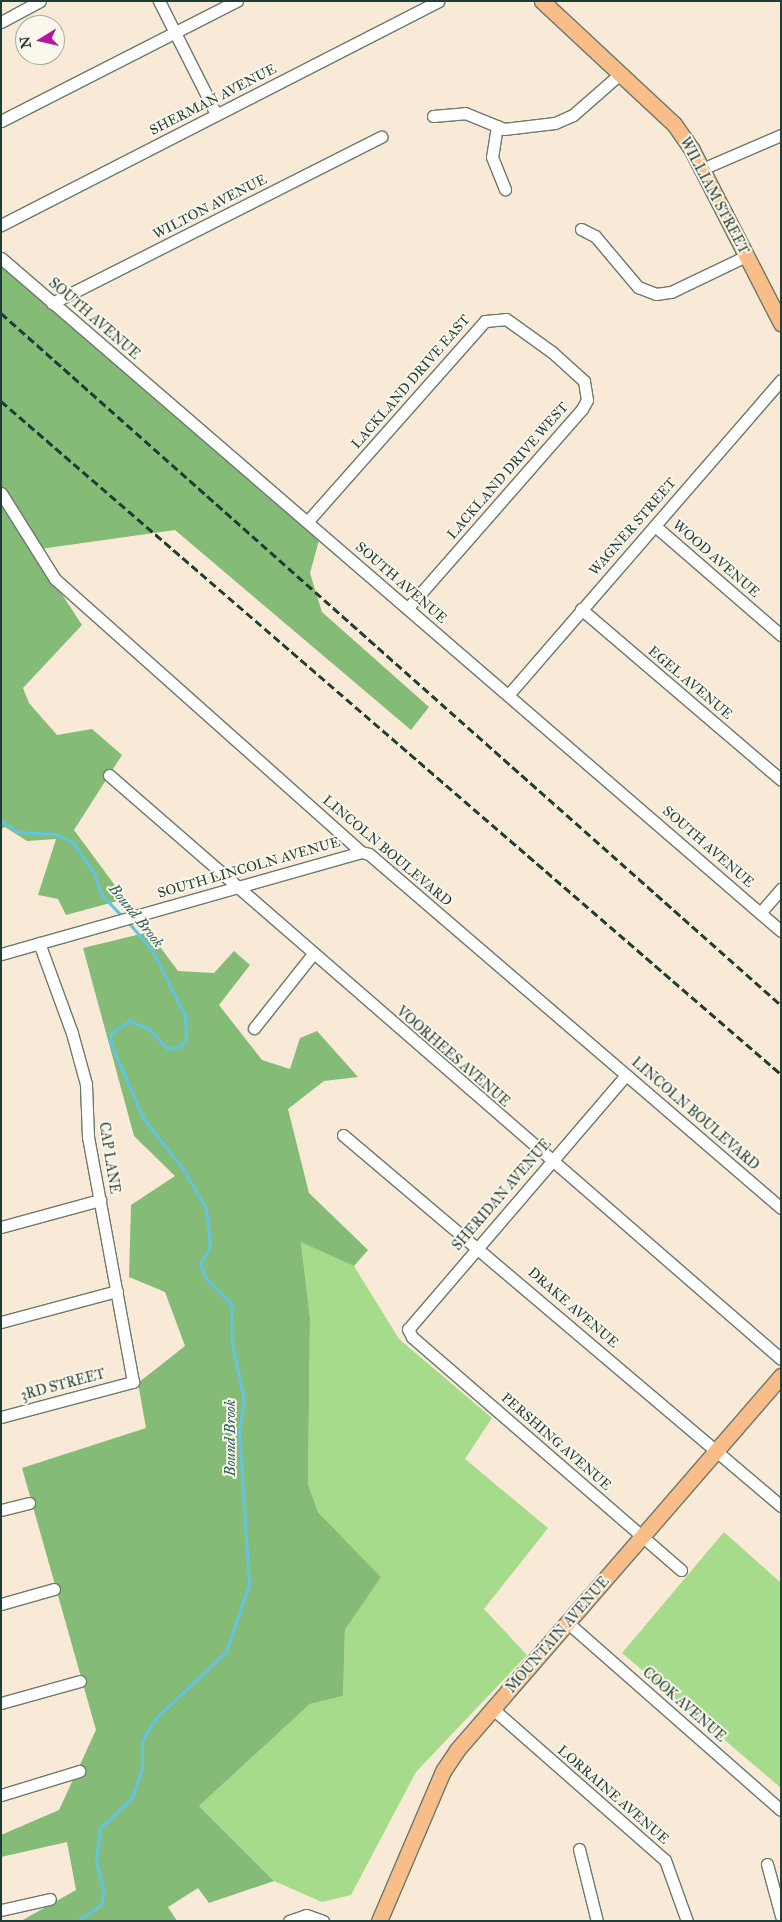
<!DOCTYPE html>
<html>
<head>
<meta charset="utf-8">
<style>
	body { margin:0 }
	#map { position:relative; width:782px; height:1922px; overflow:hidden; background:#f8ead6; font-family:"IM FELL Great Primer",serif }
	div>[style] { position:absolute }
	.green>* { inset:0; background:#a5db8b }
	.forest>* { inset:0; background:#84bb77 }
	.stream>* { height:2.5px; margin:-1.25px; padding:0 1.25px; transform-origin:1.25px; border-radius:1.25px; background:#61c4e0 }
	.roads { filter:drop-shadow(1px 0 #6b7a6d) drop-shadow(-1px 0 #6b7a6d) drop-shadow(0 1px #6b7a6d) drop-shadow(0 -1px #6b7a6d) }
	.minor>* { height:11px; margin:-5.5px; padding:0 5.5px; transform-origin:5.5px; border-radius:5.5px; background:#fff }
	.major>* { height:15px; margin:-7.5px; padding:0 7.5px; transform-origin:7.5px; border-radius:7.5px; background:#f8bd89 }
	.rail>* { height:2.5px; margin-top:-1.25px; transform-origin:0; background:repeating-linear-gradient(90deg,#1f3d34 0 8px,transparent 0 12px) }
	span { translate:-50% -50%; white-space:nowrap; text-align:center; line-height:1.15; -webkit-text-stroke:4px #fbf7ec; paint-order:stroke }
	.street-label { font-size:14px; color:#1f3d34 }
	.water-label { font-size:15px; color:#305f5f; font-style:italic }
	.frame { position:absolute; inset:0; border:2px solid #1f3d34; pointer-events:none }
	.north { position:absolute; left:15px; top:15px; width:50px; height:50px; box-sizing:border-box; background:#fbf7ec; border:1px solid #a3ada2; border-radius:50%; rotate:261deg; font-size:14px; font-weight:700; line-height:20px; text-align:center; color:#1f3d34 }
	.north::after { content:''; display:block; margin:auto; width:18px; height:22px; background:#b5179e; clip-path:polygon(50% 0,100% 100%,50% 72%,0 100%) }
</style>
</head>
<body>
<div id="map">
	<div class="green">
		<i style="clip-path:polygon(301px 1241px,354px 1266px,399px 1339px,492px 1418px,465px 1459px,548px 1528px,484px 1609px,527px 1655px,416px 1772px,351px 1895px,322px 1902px,274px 1881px,199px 1806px,310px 1704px,343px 1696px,345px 1630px,381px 1577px,318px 1512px,308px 1484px,310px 1318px)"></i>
		<i style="clip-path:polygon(724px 1532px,781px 1583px,781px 1788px,622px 1653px)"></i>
	</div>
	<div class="forest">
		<i style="clip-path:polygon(1px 256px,321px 533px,310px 573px,322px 612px,429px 707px,411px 730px,175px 530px,33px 550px,82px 625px,23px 688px,29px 703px,57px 735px,92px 729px,122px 755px,74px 830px,125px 899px,66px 915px,58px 899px,38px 895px,56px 839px,27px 841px,5px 827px,1px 829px)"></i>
		<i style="clip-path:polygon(149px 932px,178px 971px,214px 973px,234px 951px,250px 965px,219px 1005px,262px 1060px,290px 1069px,300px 1038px,317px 1031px,358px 1077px,324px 1081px,288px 1109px,309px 1193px,368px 1250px,354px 1266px,301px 1242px,310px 1318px,308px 1484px,318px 1512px,381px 1577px,345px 1630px,343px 1696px,310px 1704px,199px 1806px,274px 1881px,209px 1903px,198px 1888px,168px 1907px,177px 1921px,21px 1921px,76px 1890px,67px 1842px,1px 1857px,1px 1835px,59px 1810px,96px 1730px,22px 1468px,146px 1428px,138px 1383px,185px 1346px,165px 1292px,129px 1277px,131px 1205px,175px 1176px,134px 1136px,83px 948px)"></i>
	</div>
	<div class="stream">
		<i style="left:1px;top:820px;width:21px;rotate:35deg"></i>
		<i style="left:18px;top:832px;width:37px;rotate:3deg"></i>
		<i style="left:55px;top:834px;width:20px;rotate:24deg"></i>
		<i style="left:73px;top:842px;width:40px;rotate:56deg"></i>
		<i style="left:95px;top:875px;width:21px;rotate:71deg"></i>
		<i style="left:102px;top:895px;width:29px;rotate:46deg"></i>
		<i style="left:77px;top:1921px;width:29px;rotate:-34deg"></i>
		<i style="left:101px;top:1905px;width:12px;rotate:-76deg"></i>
		<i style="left:104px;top:1893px;width:33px;rotate:-104deg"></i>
		<i style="left:96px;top:1861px;width:33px;rotate:-83deg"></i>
		<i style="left:100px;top:1828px;width:42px;rotate:-43.1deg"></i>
		<i style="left:131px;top:1799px;width:32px;rotate:-70deg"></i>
		<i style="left:142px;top:1769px;width:28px;rotate:-90deg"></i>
		<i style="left:142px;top:1741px;width:26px;rotate:-59deg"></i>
		<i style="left:155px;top:1719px;width:98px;rotate:-43.3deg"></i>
		<i style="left:226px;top:1652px;width:71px;rotate:-71.1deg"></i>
		<i style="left:249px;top:1585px;width:154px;rotate:-93.7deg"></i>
		<i style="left:239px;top:1431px;width:30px;rotate:-81deg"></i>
		<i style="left:244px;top:1401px;width:59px;rotate:-101.7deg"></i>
		<i style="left:232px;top:1343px;width:39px;rotate:-91deg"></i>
		<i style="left:231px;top:1304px;width:34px;rotate:-135deg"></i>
		<i style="left:207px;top:1280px;width:17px;rotate:-115deg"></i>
		<i style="left:200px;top:1265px;width:21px;rotate:-62deg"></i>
		<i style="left:210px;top:1246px;width:37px;rotate:-96deg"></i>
		<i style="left:206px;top:1209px;width:46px;rotate:-119.9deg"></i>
		<i style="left:183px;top:1169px;width:63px;rotate:-128.5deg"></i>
		<i style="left:144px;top:1120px;width:82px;rotate:-113.7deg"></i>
		<i style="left:111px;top:1045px;width:11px;rotate:-95deg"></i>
		<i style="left:110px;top:1034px;width:23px;rotate:-34deg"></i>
		<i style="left:129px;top:1021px;width:20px;rotate:20deg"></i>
		<i style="left:148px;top:1028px;width:29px;rotate:46deg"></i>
		<i style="left:168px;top:1049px;width:11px;rotate:-10deg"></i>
		<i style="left:179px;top:1047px;width:9px;rotate:-36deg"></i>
		<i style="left:186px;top:1042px;width:26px;rotate:-92deg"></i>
		<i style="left:185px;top:1016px;width:72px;rotate:-116.6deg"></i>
		<i style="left:153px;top:952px;width:39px;rotate:-130deg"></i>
	</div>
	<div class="roads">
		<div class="minor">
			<i style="left:159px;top:1px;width:127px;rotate:63.2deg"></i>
			<i style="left:1px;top:22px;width:44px;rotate:-28.3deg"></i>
			<i style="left:433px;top:116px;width:32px;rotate:-5deg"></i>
			<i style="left:465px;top:113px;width:42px;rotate:22.3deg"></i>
			<i style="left:504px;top:129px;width:51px;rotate:-6.7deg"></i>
			<i style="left:555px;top:123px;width:20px;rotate:-24deg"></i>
			<i style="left:573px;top:115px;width:64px;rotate:-41.2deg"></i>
			<i style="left:1px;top:121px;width:265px;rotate:-27deg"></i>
			<i style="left:497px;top:126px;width:31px;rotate:99deg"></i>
			<i style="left:492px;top:157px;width:35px;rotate:68deg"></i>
			<i style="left:702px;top:169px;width:86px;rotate:-23.3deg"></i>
			<i style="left:1px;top:225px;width:491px;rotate:-27.1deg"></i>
			<i style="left:581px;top:229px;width:16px;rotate:27deg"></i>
			<i style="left:595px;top:236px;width:67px;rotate:49.9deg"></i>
			<i style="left:638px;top:287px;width:19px;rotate:21deg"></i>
			<i style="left:656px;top:294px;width:15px;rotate:-8deg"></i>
			<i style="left:671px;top:292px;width:83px;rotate:-25.6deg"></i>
			<i style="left:1px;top:258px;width:1030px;rotate:40.79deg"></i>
			<i style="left:52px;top:303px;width:369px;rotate:-26.8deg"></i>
			<i style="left:1px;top:493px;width:102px;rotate:57.9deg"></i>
			<i style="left:55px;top:579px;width:410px;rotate:41.7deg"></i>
			<i style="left:361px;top:852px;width:8px;rotate:14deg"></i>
			<i style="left:369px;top:854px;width:543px;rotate:40.67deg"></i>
			<i style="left:307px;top:522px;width:268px;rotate:-48.5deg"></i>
			<i style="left:485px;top:321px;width:21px;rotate:-5deg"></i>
			<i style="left:506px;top:319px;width:57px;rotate:35.7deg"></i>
			<i style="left:552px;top:352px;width:43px;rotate:42.2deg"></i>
			<i style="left:584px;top:381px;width:19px;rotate:81deg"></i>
			<i style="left:587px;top:400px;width:10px;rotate:119deg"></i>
			<i style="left:582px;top:409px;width:264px;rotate:131.2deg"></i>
			<i style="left:655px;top:526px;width:167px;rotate:40.9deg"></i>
			<i style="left:581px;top:609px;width:263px;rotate:40.5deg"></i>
			<i style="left:509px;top:694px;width:415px;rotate:-49.1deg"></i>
			<i style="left:109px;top:775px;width:890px;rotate:40.99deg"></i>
			<i style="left:760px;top:913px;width:32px;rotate:-49deg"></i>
			<i style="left:1px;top:954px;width:374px;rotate:-15.8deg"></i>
			<i style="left:254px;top:1028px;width:93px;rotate:-51.5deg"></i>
			<i style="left:626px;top:1075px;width:335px;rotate:130.6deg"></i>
			<i style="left:408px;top:1329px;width:9px;rotate:63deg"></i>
			<i style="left:412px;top:1337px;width:356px;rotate:40.9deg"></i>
			<i style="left:343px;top:1135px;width:574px;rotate:40.27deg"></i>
			<i style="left:1px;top:1227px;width:103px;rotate:-15.3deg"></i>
			<i style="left:1px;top:1322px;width:120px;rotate:-15deg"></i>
			<i style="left:1px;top:1417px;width:137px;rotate:-14.9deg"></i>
			<i style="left:133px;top:1382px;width:249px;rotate:-100.4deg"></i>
			<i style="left:88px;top:1137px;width:53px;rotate:-92.2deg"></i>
			<i style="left:86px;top:1084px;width:53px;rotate:-105.4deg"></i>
			<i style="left:72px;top:1033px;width:96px;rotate:-110.1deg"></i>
			<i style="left:1px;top:1510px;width:29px;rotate:-14deg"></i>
			<i style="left:1px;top:1604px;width:55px;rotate:-15.8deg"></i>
			<i style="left:568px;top:1623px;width:283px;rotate:41.3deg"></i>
			<i style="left:1px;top:1703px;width:82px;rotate:-15.6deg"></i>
			<i style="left:493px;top:1709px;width:229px;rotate:41.3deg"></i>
			<i style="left:665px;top:1860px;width:65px;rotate:70.2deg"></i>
			<i style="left:1px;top:1795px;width:82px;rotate:-17.1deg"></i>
			<i style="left:579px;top:1849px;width:74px;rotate:76deg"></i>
			<i style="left:767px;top:1864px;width:54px;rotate:74.9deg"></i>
			<i style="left:1px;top:1910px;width:50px;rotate:-12.7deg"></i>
			<i style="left:289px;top:1921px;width:18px;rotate:-19deg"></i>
			<i style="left:306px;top:1915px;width:18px;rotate:19deg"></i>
		</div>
		<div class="major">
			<i style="left:542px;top:1px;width:180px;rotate:43deg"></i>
			<i style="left:674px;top:124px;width:32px;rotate:55deg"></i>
			<i style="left:692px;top:150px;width:195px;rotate:62.8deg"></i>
			<i style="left:379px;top:1921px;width:163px;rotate:-66.9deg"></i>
			<i style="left:443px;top:1771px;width:25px;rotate:-56deg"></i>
			<i style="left:457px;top:1750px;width:495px;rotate:-49.1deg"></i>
		</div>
	</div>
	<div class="rail">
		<i style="left:1px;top:313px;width:1043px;rotate:41.58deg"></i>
		<i style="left:1px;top:401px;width:1030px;rotate:40.79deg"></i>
	</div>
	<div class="street-label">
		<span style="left:213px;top:100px;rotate:-27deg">SHERMAN AVENUE</span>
		<span style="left:714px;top:196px;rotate:62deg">WILLIAM STREET</span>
		<span style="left:210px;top:207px;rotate:-27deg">WILTON AVENUE</span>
		<span style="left:94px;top:319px;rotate:41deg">SOUTH AVENUE</span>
		<span style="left:411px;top:382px;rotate:-49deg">LACKLAND DRIVE EAST</span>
		<span style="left:508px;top:471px;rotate:-49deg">LACKLAND DRIVE WEST</span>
		<span style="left:633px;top:527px;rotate:-49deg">WAGNER STREET</span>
		<span style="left:716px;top:559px;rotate:41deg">WOOD AVENUE</span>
		<span style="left:401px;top:583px;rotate:41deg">SOUTH AVENUE</span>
		<span style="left:690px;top:683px;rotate:40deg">EGEL AVENUE</span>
		<span style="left:708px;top:847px;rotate:41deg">SOUTH AVENUE</span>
		<span style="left:387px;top:851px;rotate:40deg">LINCOLN BOULEVARD</span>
		<span style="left:249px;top:868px;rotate:-16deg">SOUTH LINCOLN AVENUE</span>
		<span style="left:453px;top:1057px;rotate:41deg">VOORHEES AVENUE</span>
		<span style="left:695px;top:1114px;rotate:41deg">LINCOLN BOULEVARD</span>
		<span style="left:109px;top:1158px;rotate:81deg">CAP LANE</span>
		<span style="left:502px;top:1195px;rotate:-49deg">SHERIDAN AVENUE</span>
		<span style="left:573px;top:1308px;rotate:41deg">DRAKE AVENUE</span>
		<span style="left:63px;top:1385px;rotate:-15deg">3RD STREET</span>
		<span style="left:556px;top:1442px;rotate:41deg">PERSHING AVENUE</span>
		<span style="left:558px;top:1635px;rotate:-49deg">MOUNTAIN AVENUE</span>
		<span style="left:684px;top:1705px;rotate:41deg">COOK AVENUE</span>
		<span style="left:613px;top:1795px;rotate:41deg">LORRAINE AVENUE</span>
	</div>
	<div class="water-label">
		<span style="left:136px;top:916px;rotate:51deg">Bound Brook</span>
		<span style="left:231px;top:1438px;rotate:-90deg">Bound Brook</span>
	</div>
	<div class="frame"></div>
	<div class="north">N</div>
</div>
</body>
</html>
